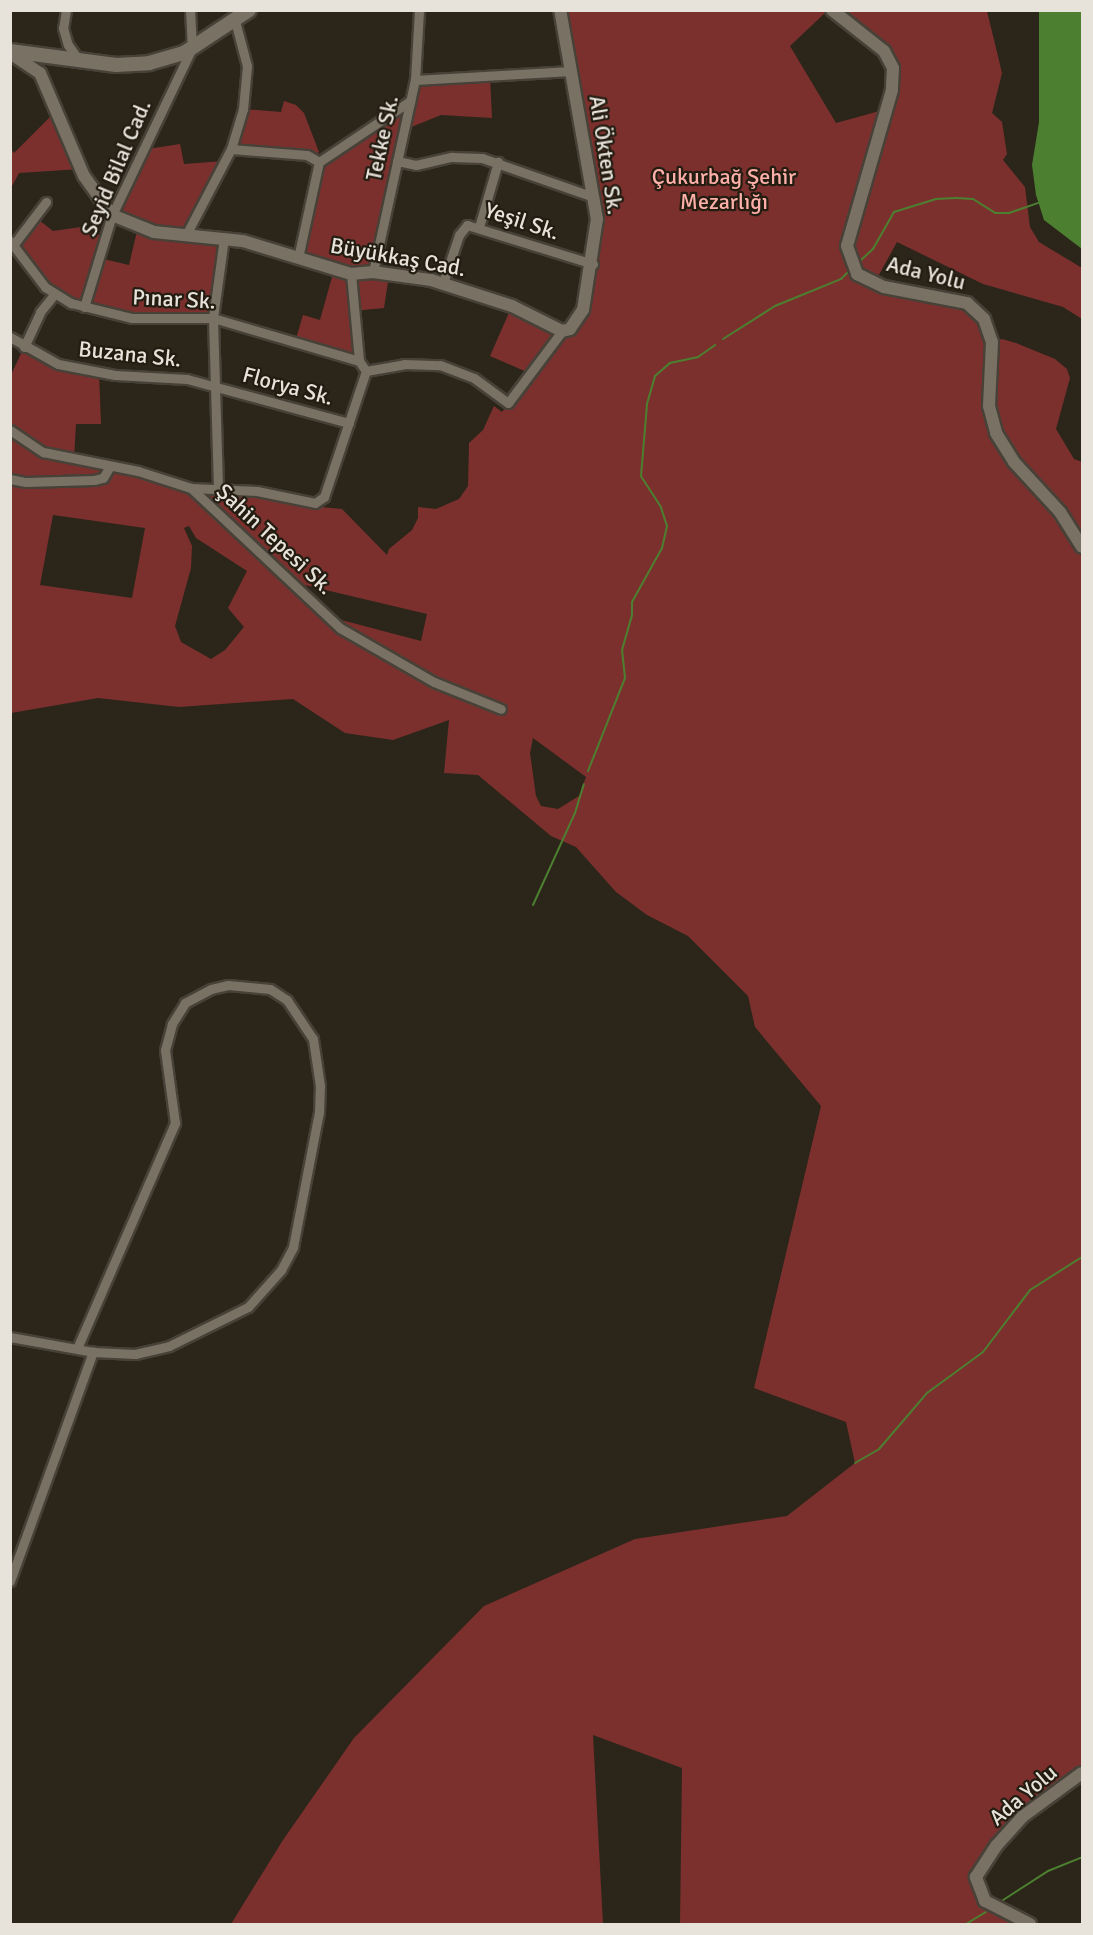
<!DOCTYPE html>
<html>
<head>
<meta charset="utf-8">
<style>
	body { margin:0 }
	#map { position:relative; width:1093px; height:1935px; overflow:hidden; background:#2c251a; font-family:Signika,sans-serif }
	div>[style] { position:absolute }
	.green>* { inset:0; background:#7b302d }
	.water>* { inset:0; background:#4c8030 }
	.stream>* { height:2px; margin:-1px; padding:0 1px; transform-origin:1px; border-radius:1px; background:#4c8030 }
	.roads { filter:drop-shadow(2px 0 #474138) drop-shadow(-2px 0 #474138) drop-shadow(0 2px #474138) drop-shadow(0 -2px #474138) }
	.minor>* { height:9px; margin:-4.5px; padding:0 4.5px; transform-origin:4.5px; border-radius:4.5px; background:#797164 }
	.tertiary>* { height:12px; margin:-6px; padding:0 6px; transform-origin:6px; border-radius:6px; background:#797164 }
	.secondary>* { height:14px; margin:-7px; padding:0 7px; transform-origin:7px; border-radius:7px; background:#797164 }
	span { translate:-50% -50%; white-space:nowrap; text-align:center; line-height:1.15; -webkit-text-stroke:4.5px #221c11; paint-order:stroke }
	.street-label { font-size:22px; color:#e7e3db }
	.park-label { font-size:22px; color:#feafa8 }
	.frame { position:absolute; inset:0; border:12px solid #e7e3db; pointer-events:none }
</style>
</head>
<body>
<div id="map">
	<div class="green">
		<i style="clip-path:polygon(evenodd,553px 11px,827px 11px,790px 46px,836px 123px,887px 109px,893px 68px,832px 11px,987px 11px,1002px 73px,992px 113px,1002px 122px,1007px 154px,1003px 160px,1025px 187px,1030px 227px,1039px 242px,1082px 268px,1082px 319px,1063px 307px,983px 284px,897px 242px,875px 282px,967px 303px,993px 342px,1002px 339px,1016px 343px,1055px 359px,1067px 369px,1070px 378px,1056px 429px,1074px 459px,1082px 462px,1082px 1773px,1035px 1806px,981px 1867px,979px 1893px,1030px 1924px,680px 1924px,682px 1768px,593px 1735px,603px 1924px,231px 1924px,283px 1840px,354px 1738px,484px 1606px,635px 1539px,787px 1516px,855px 1463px,846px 1422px,754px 1388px,821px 1106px,755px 1027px,748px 996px,688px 936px,647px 915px,616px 892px,576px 847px,551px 836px,478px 775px,444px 773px,449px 720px,393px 740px,345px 733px,293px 699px,179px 707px,98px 698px,11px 713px,10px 377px,24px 347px,40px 356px,99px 373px,101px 424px,76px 424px,74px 459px,191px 488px,318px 502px,321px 507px,342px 509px,387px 555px,389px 549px,412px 530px,418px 518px,418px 507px,436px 509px,459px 499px,468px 486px,469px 443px,483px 430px,494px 406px,502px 412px,529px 373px,490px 356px,512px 306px,562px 331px,576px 323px,597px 219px,559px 11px,553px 11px,53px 515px,145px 528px,132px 598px,40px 585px,53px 515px,553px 11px,189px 526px,196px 538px,247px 571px,228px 608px,244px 627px,225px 650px,211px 659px,181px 642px,175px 626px,191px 568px,192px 546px,184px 528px,189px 526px,553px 11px,296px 583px,427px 614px,421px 641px,330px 617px,296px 583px,553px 11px,533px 738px,586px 777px,579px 796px,558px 809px,541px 806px,536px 796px,530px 753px,533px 738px)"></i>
		<i style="clip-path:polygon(490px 76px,492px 118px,441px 115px,404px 130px,373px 272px,389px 275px,384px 308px,353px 311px,359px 361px,295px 342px,303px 315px,320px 320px,334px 270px,298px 258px,319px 162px,410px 101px,415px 80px)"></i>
		<i style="clip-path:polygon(284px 101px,296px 105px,304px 113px,319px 152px,315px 156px,231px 149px,243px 109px,281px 112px)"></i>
		<i style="clip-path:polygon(56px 111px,81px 169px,19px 173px,11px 188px,11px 149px,14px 153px)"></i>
		<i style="clip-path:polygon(180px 144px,184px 164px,224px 161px,187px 233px,224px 238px,213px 318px,132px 318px,54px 295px,14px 244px,35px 217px,53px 231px,81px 227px,105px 237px,99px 258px,129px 265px,138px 227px,112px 215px,141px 150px)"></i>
	</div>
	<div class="water">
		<i style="clip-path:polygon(1039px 10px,1082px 11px,1082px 249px,1044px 220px,1036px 195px,1032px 165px,1039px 122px)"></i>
	</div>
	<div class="stream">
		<i style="left:860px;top:261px;width:18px;rotate:-43deg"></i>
		<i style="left:873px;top:249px;width:43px;rotate:-60.4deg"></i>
		<i style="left:894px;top:212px;width:44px;rotate:-17.2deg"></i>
		<i style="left:936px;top:199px;width:20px;rotate:-3deg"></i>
		<i style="left:956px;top:198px;width:17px;rotate:3deg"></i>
		<i style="left:973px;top:199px;width:26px;rotate:32deg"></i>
		<i style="left:995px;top:213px;width:14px"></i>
		<i style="left:1009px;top:213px;width:31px;rotate:-19deg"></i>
		<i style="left:723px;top:339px;width:62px;rotate:-32.4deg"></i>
		<i style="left:775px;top:306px;width:71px;rotate:-22.2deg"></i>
		<i style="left:841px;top:279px;width:10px;rotate:-45deg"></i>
		<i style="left:588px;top:771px;width:100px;rotate:-68.3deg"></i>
		<i style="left:625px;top:678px;width:28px;rotate:-96deg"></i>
		<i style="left:622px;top:650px;width:36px;rotate:-74deg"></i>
		<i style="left:632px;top:615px;width:13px;rotate:-90deg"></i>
		<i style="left:632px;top:602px;width:62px;rotate:-60.9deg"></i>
		<i style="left:662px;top:548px;width:23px;rotate:-77deg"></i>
		<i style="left:667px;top:526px;width:20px;rotate:-108deg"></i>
		<i style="left:661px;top:507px;width:37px;rotate:-123deg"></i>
		<i style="left:641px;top:476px;width:72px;rotate:-85.2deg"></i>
		<i style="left:647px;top:404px;width:29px;rotate:-74deg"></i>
		<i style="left:655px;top:376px;width:20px;rotate:-41deg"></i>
		<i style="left:670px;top:363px;width:29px;rotate:-12deg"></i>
		<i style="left:698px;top:357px;width:21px;rotate:-35deg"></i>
		<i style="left:533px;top:905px;width:101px;rotate:-65.5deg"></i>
		<i style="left:575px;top:813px;width:30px;rotate:-73deg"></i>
		<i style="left:855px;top:1463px;width:28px;rotate:-30deg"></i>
		<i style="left:879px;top:1449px;width:74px;rotate:-49.4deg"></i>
		<i style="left:927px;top:1393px;width:69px;rotate:-36.2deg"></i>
		<i style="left:983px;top:1352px;width:78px;rotate:-52.8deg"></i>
		<i style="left:1030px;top:1290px;width:62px;rotate:-32.4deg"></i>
		<i style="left:1000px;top:1902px;width:57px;rotate:-32.9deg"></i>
		<i style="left:1048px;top:1871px;width:37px;rotate:-22deg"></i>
		<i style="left:966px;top:1924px;width:23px;rotate:-31deg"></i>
	</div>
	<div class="roads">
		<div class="minor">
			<i style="left:66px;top:10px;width:18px;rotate:99deg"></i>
			<i style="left:63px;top:28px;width:18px;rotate:74deg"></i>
			<i style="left:68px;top:45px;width:19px;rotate:54deg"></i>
			<i style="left:415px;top:80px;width:156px;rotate:-3.3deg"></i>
			<i style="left:231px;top:149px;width:76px;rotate:4.5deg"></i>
			<i style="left:307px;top:155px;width:14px;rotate:30deg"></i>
			<i style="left:397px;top:161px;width:19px;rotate:12deg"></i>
			<i style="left:416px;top:165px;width:37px;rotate:-13deg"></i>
			<i style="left:452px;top:157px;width:30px;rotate:2deg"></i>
			<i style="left:482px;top:158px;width:119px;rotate:19.2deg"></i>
			<i style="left:319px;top:162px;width:110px;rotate:-33.8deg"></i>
			<i style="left:479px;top:227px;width:68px;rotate:-73.7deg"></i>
			<i style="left:187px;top:233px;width:95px;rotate:-62.4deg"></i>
			<i style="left:231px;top:149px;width:42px;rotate:-73.3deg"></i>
			<i style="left:243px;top:109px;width:43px;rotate:-84.7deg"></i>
			<i style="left:247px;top:66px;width:47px;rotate:-104.9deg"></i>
			<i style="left:10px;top:241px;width:58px;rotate:52.7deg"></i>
			<i style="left:45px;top:287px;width:31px;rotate:32deg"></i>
			<i style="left:71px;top:303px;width:63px;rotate:13.8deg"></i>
			<i style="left:132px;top:318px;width:81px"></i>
			<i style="left:213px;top:318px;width:152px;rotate:16.4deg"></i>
			<i style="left:14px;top:244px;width:53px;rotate:-52.7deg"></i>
			<i style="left:298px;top:258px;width:98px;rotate:-77.7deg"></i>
			<i style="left:373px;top:272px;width:197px;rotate:-77.7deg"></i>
			<i style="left:415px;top:80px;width:70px;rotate:-86.7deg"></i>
			<i style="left:351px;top:274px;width:87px;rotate:84.7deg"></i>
			<i style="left:443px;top:283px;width:51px;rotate:-71.6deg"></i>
			<i style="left:459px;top:235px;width:13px;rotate:-51deg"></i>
			<i style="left:467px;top:225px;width:132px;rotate:17.2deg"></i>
			<i style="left:84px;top:307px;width:96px;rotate:-73.1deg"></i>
			<i style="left:112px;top:215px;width:185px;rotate:-64.4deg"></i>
			<i style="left:192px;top:48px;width:38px;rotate:-93deg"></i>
			<i style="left:10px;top:337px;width:55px;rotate:29.4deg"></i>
			<i style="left:58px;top:364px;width:58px;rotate:10.9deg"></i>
			<i style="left:115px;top:375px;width:72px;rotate:3.2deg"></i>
			<i style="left:187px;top:379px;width:168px;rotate:15.2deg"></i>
			<i style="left:24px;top:347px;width:38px;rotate:-65deg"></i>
			<i style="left:40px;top:312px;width:22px;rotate:-51deg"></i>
			<i style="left:366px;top:371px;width:39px;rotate:-10deg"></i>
			<i style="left:404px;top:364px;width:36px;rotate:2deg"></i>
			<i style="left:440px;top:365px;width:36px;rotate:21deg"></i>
			<i style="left:474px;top:378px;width:42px;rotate:36.3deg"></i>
			<i style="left:508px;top:403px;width:90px;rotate:-53.1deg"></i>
			<i style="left:10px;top:430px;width:40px;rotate:34deg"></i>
			<i style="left:43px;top:452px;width:97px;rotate:11.3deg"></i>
			<i style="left:138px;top:471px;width:56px;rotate:17.8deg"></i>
			<i style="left:191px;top:488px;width:204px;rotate:43.2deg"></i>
			<i style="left:340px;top:628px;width:108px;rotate:29.9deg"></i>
			<i style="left:434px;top:682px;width:72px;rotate:21.9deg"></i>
			<i style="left:10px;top:479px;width:16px;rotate:11deg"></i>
			<i style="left:26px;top:482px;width:68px;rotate:-1.7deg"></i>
			<i style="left:94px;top:480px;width:9px;rotate:-13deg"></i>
			<i style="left:103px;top:478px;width:14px;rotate:-60deg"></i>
			<i style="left:218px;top:487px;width:169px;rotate:-91.7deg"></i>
			<i style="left:213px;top:318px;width:81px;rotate:-82.2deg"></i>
			<i style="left:191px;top:488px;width:66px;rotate:2.6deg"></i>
			<i style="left:257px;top:491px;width:59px;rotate:11.7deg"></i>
			<i style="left:315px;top:503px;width:11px;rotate:-34deg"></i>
			<i style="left:324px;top:497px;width:133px;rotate:-71.6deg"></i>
			<i style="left:366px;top:371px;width:12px;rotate:-125deg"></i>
			<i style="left:10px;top:1337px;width:84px;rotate:10.2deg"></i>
			<i style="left:93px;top:1352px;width:42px;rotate:2.7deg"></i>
			<i style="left:135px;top:1354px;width:35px;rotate:-13deg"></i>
			<i style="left:169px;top:1346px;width:88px;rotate:-26.3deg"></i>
			<i style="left:248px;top:1307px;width:50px;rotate:-48.3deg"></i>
			<i style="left:281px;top:1270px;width:26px;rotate:-62deg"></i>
			<i style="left:293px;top:1247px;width:137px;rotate:-79.1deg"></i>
			<i style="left:319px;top:1112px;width:26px;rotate:-88deg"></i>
			<i style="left:320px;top:1086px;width:48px;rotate:-98.5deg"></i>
			<i style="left:313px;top:1039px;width:47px;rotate:-123.7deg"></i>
			<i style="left:287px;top:1000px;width:20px;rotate:-147deg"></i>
			<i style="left:270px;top:989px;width:42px;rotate:-174.6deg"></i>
			<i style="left:228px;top:985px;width:17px;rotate:167deg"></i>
			<i style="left:211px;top:989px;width:30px;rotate:152deg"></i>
			<i style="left:185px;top:1003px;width:25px;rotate:122deg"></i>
			<i style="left:172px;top:1024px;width:27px;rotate:105deg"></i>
			<i style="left:165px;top:1050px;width:74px;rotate:82.2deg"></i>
			<i style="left:175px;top:1123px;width:243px;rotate:113.5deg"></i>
			<i style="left:10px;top:1581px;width:244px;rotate:-70.1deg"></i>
		</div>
		<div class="tertiary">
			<i style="left:832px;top:10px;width:66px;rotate:38.3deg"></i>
			<i style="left:884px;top:51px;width:19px;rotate:62deg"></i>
			<i style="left:893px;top:68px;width:22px;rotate:93deg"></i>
			<i style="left:892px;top:90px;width:162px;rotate:106.1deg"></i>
			<i style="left:847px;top:246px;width:30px;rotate:70deg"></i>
			<i style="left:857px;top:274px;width:30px;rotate:26deg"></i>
			<i style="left:884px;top:287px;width:85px;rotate:10.9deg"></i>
			<i style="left:967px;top:303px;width:23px;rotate:43deg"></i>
			<i style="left:984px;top:319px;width:24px;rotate:71deg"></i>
			<i style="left:992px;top:342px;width:64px;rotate:92.7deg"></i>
			<i style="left:989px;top:406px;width:28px;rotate:75deg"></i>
			<i style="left:996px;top:433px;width:34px;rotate:58deg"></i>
			<i style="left:1014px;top:462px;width:68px;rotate:47.4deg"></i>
			<i style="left:1060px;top:512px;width:41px;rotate:57.8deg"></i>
			<i style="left:10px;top:53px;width:36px;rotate:34deg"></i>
			<i style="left:40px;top:73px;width:112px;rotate:66.9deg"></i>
			<i style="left:84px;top:176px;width:48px;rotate:54.3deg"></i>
			<i style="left:112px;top:215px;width:45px;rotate:22deg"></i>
			<i style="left:154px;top:232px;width:89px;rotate:5.8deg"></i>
			<i style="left:243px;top:241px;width:113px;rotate:17deg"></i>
			<i style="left:351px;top:274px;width:22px;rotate:-5deg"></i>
			<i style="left:373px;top:272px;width:59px;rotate:7.9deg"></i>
			<i style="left:431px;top:280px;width:85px;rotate:17.8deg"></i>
			<i style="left:512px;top:306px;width:56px;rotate:26.6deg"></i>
			<i style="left:562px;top:331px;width:8px;rotate:-14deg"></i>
			<i style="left:570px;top:329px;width:23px;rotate:-56deg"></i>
			<i style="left:583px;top:310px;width:92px;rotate:-81.3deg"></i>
			<i style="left:597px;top:219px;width:212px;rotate:-100deg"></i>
			<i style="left:1030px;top:1924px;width:51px;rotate:-152.9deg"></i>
			<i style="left:985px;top:1901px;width:26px;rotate:-111deg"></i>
			<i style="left:976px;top:1877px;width:38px;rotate:-57deg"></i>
			<i style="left:997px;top:1845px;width:38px;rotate:-48deg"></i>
			<i style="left:1022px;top:1817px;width:74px;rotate:-36.3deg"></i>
		</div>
		<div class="secondary">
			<i style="left:10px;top:51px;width:107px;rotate:7.5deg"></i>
			<i style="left:116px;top:65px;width:33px;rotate:-3deg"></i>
			<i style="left:149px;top:63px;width:36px;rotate:-16deg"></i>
			<i style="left:184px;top:53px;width:78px;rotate:-33.5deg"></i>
		</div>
	</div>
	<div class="street-label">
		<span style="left:382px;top:138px;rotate:-78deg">Tekke Sk.</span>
		<span style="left:606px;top:155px;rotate:81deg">Ali Ökten Sk.</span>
		<span style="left:116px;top:168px;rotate:-67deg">Seyid Bilal Cad.</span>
		<span style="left:522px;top:221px;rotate:18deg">Yeşil Sk.</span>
		<span style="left:398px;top:257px;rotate:10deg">Büyükkaş Cad.</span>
		<span style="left:926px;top:273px;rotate:14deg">Ada Yolu</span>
		<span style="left:174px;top:299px;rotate:3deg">Pınar Sk.</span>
		<span style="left:130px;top:354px;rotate:6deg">Buzana Sk.</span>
		<span style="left:288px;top:386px;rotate:15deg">Florya Sk.</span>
		<span style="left:275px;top:539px;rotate:43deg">Şahin Tepesi Sk.</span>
		<span style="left:1023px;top:1795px;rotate:-40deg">Ada Yolu</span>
	</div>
	<div class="park-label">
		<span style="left:724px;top:189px">Çukurbağ Şehir<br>Mezarlığı</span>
	</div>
	<div class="frame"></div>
</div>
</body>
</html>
